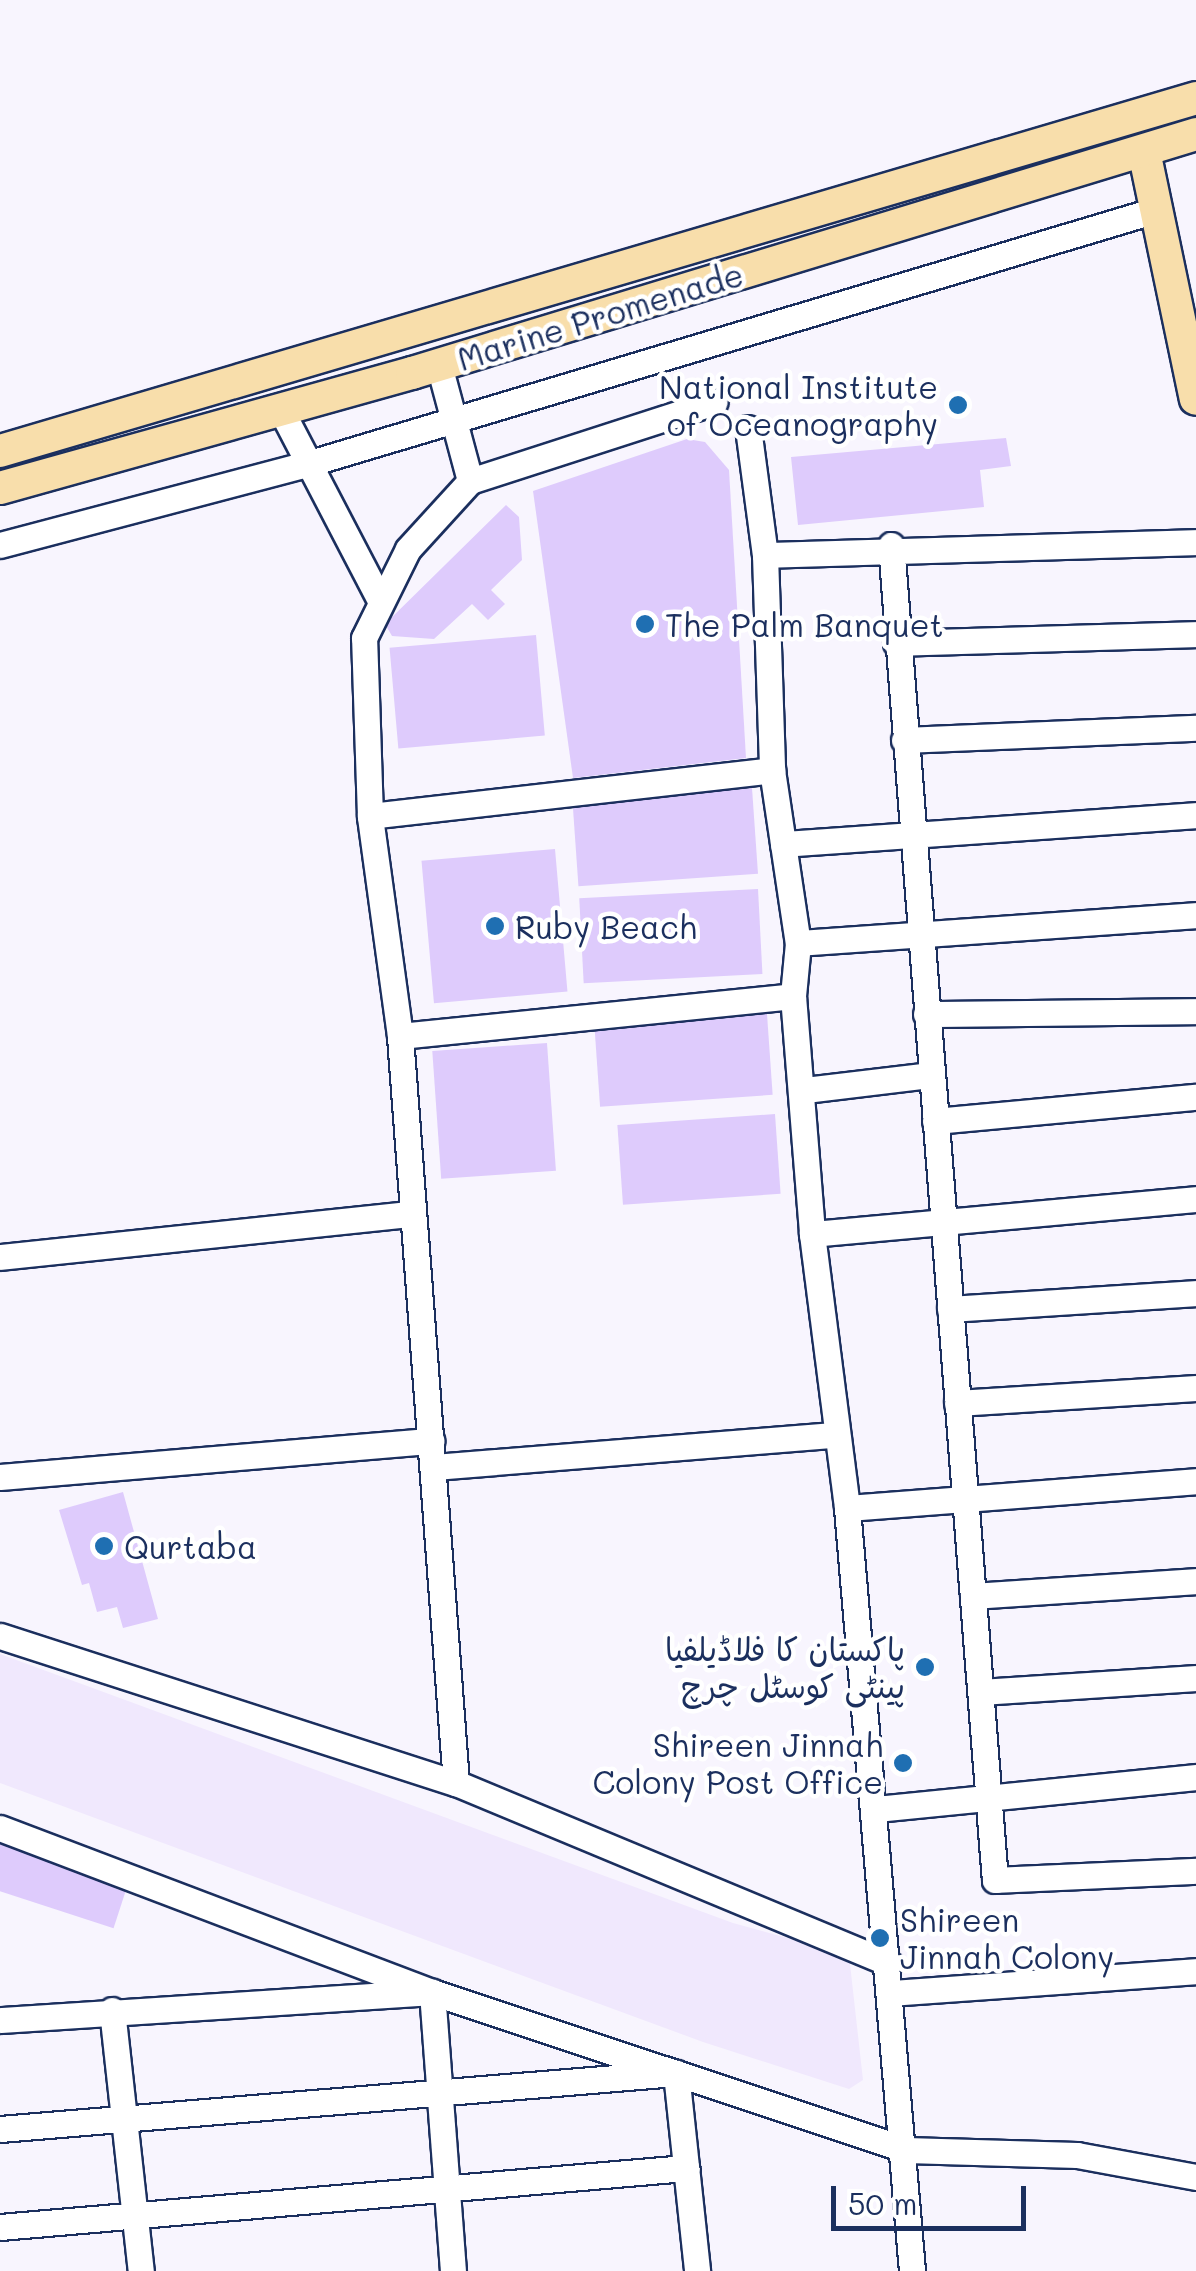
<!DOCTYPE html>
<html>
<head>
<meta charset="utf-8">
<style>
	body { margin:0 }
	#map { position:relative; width:1196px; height:2271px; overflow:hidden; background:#f8f5fe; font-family:Mali,"Playpen Sans Arabic",sans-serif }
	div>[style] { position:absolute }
	.built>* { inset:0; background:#f0e8fd }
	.building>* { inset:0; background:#decbfc; transform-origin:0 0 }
	.roads { filter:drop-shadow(2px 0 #1b2f5e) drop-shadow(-2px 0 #1b2f5e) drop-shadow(0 2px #1b2f5e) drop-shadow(0 -2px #1b2f5e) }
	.minor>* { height:25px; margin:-12.5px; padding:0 12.5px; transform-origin:12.5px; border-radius:12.5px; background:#fff }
	.major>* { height:32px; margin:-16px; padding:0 16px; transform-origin:16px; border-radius:16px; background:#f8deab }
	.dots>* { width:28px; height:28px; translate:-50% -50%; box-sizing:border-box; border:5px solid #fff; border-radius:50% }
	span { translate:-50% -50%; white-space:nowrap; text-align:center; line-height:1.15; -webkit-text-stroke:9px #fff; paint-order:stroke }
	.street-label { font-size:32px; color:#1b2f5e }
	.poi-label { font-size:32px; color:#1b2f5e }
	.right { translate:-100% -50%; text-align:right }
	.left { translate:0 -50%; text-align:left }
	.scale { position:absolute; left:831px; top:2186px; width:195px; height:45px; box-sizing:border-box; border:5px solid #1b2f5e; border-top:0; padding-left:12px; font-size:30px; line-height:35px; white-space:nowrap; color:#1b2f5e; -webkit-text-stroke:8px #fff; paint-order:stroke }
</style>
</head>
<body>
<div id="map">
	<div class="built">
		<i style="clip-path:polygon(0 1654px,733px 1923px,849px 1955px,863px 2080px,849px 2089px,703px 2042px,0 1783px)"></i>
	</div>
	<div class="building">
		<i style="clip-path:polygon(1006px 438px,1011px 466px,980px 470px,984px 507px,798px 525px,791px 457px)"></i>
		<i style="clip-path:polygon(687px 439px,705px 442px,729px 470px,746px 758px,573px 778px,533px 491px)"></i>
		<i style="clip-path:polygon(506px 505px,519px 517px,522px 560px,491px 590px,505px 604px,488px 620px,472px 604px,434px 639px,392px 636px,385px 624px)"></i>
		<i style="left:536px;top:635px;width:101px;height:147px;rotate:85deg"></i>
		<i style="left:752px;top:788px;width:86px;height:180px;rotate:86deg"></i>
		<i style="left:555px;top:849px;width:143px;height:134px;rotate:85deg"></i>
		<i style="left:758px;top:889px;width:85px;height:179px;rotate:87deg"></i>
		<i style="left:767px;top:1014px;width:81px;height:173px;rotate:86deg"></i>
		<i style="left:547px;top:1043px;width:128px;height:115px;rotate:86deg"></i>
		<i style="left:775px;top:1114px;width:80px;height:158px;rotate:86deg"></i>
		<i style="clip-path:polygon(123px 1492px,158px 1619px,123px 1628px,117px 1607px,97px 1612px,89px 1583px,82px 1585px,59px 1510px)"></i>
		<i style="left:0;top:1844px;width:134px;height:45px;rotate:18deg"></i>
	</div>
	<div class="roads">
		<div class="minor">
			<i style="left:439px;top:365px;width:120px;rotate:75deg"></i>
			<i style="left:281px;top:410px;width:212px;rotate:62.5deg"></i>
			<i style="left:748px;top:428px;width:128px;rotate:82.4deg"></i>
			<i style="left:765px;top:555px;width:215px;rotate:88.1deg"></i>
			<i style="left:772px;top:770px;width:175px;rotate:81.5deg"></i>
			<i style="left:798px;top:943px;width:53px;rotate:95.4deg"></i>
			<i style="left:793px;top:996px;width:239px;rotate:85.4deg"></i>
			<i style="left:812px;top:1234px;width:276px;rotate:82.7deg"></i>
			<i style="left:847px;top:1508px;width:766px;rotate:85.13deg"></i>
			<i style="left:0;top:545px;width:318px;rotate:-14.8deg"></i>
			<i style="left:307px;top:464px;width:889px;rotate:-16.66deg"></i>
			<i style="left:891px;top:545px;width:1339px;rotate:85.55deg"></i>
			<i style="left:995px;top:1880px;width:201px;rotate:-2.6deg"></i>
			<i style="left:765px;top:555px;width:431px;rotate:-1.7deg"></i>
			<i style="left:896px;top:643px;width:300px;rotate:-1.7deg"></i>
			<i style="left:904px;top:740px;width:292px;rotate:-2.4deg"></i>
			<i style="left:370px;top:816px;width:405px;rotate:-6.5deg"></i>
			<i style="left:783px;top:844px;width:414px;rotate:-4deg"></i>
			<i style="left:798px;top:943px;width:399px;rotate:-4deg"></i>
			<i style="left:926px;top:1014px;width:270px;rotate:-0.6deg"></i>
			<i style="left:400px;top:1036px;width:395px;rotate:-5.8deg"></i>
			<i style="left:805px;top:1090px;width:127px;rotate:-6.8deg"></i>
			<i style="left:935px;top:1121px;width:262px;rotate:-5.3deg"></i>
			<i style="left:812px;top:1234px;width:386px;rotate:-5.2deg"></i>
			<i style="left:0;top:1257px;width:413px;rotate:-6deg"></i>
			<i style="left:950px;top:1309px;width:247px;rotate:-3.7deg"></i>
			<i style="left:957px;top:1403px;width:239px;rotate:-3.6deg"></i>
			<i style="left:434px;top:1467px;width:401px;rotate:-4.6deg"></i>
			<i style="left:0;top:1477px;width:433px;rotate:-4.8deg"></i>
			<i style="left:847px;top:1508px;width:350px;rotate:-4.4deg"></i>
			<i style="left:973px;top:1596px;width:224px;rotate:-3.8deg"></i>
			<i style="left:0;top:1636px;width:479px;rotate:17.9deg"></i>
			<i style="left:456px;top:1783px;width:469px;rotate:22.6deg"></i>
			<i style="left:981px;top:1692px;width:215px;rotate:-3.7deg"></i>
			<i style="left:456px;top:1783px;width:749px;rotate:-94.29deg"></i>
			<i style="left:400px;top:1036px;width:222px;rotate:-97.8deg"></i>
			<i style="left:370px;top:816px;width:178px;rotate:-91.9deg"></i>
			<i style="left:364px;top:638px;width:99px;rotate:-63.7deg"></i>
			<i style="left:408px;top:549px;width:92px;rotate:-47.6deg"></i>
			<i style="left:470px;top:481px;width:257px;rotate:-17.9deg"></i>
			<i style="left:876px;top:1809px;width:322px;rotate:-5.7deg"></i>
			<i style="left:0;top:1828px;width:462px;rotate:20.8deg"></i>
			<i style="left:432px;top:1992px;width:500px;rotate:18.4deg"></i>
			<i style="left:906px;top:2150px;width:171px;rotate:1.7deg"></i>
			<i style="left:1077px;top:2155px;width:121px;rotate:10.5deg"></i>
			<i style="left:891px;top:1993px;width:306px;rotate:-4.1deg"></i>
			<i style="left:112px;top:2010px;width:263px;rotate:83.7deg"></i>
			<i style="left:0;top:2020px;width:433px;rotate:-3.7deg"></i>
			<i style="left:432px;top:1992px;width:280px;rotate:85.7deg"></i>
			<i style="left:0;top:2129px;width:678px;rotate:-4.74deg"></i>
			<i style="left:676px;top:2073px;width:199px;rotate:83.9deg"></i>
			<i style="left:0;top:2227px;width:689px;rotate:-4.92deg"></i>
		</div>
		<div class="major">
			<i style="left:1144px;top:151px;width:253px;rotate:78.2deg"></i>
			<i style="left:0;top:451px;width:1247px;rotate:-16.44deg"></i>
			<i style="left:0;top:488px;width:428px;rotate:-15.6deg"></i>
			<i style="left:412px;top:373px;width:820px;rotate:-16.95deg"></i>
		</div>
	</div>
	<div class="dots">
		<i style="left:958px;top:405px;background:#1f6fb2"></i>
		<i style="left:645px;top:624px;background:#1f6fb2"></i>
		<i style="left:495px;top:926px;background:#1f6fb2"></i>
		<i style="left:104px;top:1546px;background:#1f6fb2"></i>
		<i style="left:925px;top:1667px;background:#1f6fb2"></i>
		<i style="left:903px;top:1763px;background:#1f6fb2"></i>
		<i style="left:880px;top:1938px;background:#1f6fb2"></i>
	</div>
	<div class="street-label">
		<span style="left:600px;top:316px;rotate:-17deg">Marine Promenade</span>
	</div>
	<div class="poi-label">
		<span class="right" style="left:938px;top:405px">National Institute<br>of Oceanography</span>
		<span class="left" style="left:665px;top:624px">The Palm Banquet</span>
		<span class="left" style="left:515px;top:926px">Ruby Beach</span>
		<span class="left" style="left:124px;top:1546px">Qurtaba</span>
		<span class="right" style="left:905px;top:1667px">پاکستان کا فلاڈیلفیا<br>پینٹی کوسٹل چرچ</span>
		<span class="right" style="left:883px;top:1763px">Shireen Jinnah<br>Colony Post Office</span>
		<span class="left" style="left:900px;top:1938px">Shireen<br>Jinnah Colony</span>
	</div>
	<div class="scale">50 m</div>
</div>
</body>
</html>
